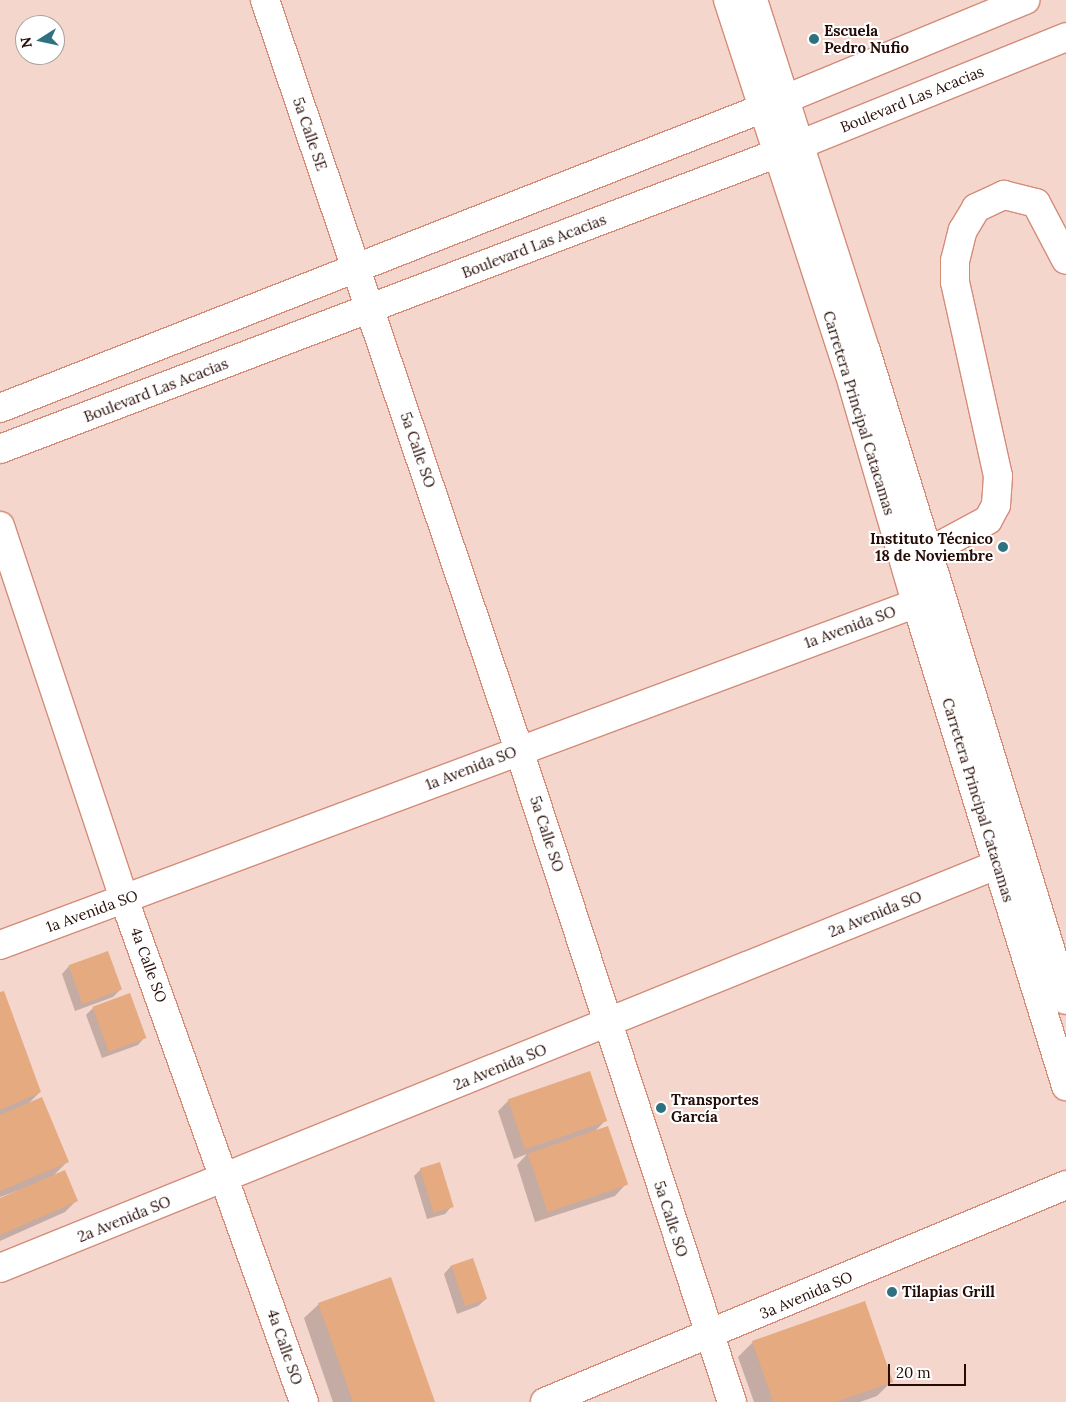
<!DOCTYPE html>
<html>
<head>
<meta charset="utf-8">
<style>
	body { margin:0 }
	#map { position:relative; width:1066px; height:1402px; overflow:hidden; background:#f5d6cd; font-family:Lora,serif }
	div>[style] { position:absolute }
	.shadow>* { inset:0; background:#0003 }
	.building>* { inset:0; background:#e5aa80; transform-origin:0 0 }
	.roads { filter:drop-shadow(1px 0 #d38c78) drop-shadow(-1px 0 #d38c78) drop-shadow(0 1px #d38c78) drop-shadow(0 -1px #d38c78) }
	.minor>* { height:28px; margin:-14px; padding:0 14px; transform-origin:14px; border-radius:14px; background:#fff }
	.major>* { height:28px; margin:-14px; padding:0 14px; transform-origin:14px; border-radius:14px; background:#fff }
	.dots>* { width:14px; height:14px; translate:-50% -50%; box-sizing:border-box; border:2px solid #fff; border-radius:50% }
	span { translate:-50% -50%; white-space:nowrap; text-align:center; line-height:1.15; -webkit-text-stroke:4px #fff; paint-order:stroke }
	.poi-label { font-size:15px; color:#260c06; font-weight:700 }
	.left { translate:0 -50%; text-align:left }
	.right { translate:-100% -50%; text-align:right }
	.street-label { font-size:15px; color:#260c06 }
	.north { position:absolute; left:15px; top:15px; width:50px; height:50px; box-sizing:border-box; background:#fff; border:1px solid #a89e9b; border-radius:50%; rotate:260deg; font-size:14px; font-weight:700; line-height:20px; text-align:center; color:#260c06 }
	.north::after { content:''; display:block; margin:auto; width:18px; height:22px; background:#2e7282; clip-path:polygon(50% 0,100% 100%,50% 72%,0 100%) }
	.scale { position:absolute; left:888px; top:1364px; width:78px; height:22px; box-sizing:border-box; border:2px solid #260c06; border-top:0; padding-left:6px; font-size:15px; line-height:18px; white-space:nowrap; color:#260c06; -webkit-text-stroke:4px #fff; paint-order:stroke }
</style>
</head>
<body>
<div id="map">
	<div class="shadow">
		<i style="clip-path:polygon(69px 966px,121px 989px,113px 997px,75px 1011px,62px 974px)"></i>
		<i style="clip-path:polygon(0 993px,40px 1092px,27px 1105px,68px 1161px,53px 1176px,76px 1201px,65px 1212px,0 1241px,0 1200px,28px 1187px,0 1197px)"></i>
		<i style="clip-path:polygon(93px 1008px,145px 1037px,138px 1045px,102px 1058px,86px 1015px)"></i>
		<i style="clip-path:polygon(509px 1100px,605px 1121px,594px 1132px,626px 1184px,615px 1196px,535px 1222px,517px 1165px,527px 1154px,514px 1159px,498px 1111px)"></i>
		<i style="clip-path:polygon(421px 1169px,452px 1206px,445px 1214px,427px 1219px,414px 1176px)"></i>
		<i style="clip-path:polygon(472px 1260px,486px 1299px,478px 1306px,457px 1314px,444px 1274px,451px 1266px)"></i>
		<i style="clip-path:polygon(319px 1304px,433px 1402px,333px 1402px,304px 1318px)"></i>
		<i style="clip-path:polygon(753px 1342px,892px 1381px,877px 1396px,860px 1402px,754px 1402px,738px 1357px)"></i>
	</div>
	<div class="building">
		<i style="left:108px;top:951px;width:41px;height:42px;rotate:70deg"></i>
		<i style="clip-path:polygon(4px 991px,41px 1092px,0 1110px,0 992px)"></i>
		<i style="left:130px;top:993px;width:48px;height:40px;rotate:70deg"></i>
		<i style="left:590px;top:1071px;width:53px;height:87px;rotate:71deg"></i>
		<i style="clip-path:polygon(42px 1097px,69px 1162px,0 1191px,0 1115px)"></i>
		<i style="left:608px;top:1126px;width:62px;height:85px;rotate:71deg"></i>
		<i style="left:440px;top:1162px;width:47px;height:21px;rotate:73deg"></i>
		<i style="clip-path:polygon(65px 1170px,78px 1201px,0 1235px,0 1198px)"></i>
		<i style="left:473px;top:1258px;width:43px;height:23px;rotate:71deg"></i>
		<i style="clip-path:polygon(391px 1277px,435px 1402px,353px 1402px,318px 1303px)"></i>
		<i style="clip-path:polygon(865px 1301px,893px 1382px,836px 1402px,773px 1402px,752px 1341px)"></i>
	</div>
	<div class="roads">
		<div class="minor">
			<i style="left:265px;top:0;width:792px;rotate:71.29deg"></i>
			<i style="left:519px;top:750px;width:686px;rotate:71.91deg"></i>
			<i style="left:0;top:408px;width:818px;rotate:-21.45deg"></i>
			<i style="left:761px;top:109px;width:286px;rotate:-22.4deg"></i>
			<i style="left:0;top:449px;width:855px;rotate:-20.83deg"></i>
			<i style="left:799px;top:145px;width:288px;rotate:-22deg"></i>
			<i style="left:0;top:526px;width:393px;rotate:71.6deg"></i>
			<i style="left:124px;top:899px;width:534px;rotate:70.31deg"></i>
			<i style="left:928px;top:552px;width:68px;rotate:-28.1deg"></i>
			<i style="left:988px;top:520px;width:17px;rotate:-62deg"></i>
			<i style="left:996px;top:505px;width:29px;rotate:-86deg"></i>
			<i style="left:998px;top:476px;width:199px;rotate:-102.5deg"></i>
			<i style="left:955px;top:282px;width:21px;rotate:-90deg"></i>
			<i style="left:955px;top:261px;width:32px;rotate:-76deg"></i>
			<i style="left:963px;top:230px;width:26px;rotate:-59deg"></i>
			<i style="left:976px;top:208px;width:31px;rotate:-25deg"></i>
			<i style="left:1004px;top:195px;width:33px;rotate:14deg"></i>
			<i style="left:1036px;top:203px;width:64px;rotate:62.2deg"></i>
			<i style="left:0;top:945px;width:1001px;rotate:-20.46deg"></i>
			<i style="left:0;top:1268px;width:1078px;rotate:-22.02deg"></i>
			<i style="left:545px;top:1402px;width:564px;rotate:-22.61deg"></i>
		</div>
		<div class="major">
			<i style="left:728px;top:0;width:391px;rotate:72deg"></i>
			<i style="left:849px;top:372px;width:240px;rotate:73.8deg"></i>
			<i style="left:916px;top:602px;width:507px;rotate:72.78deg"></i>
			<i style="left:753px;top:0;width:369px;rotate:72.2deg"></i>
			<i style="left:866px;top:351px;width:679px;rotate:72.87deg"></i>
		</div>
	</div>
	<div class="dots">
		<i style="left:814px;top:39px;background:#2e7282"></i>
		<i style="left:1003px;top:547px;background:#2e7282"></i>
		<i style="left:661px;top:1108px;background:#2e7282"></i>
		<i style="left:892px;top:1292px;background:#2e7282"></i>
	</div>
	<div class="poi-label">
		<span class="left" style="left:824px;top:39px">Escuela<br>Pedro Nufio</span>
		<span class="right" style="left:993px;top:547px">Instituto Técnico<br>18 de Noviembre</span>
		<span class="left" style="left:671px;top:1108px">Transportes<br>García</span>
		<span class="left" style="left:902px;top:1292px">Tilapias Grill</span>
	</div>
	<div class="street-label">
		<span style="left:912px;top:99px;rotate:-22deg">Boulevard Las Acacias</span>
		<span style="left:310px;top:134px;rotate:71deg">5a Calle SE</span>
		<span style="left:534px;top:246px;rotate:-21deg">Boulevard Las Acacias</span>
		<span style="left:156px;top:390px;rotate:-21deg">Boulevard Las Acacias</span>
		<span style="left:859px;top:413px;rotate:73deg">Carretera Principal Catacamas</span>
		<span style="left:418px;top:450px;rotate:71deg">5a Calle SO</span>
		<span style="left:850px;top:627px;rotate:-20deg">1a Avenida SO</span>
		<span style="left:471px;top:768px;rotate:-21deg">1a Avenida SO</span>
		<span style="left:978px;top:800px;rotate:73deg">Carretera Principal Catacamas</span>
		<span style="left:547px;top:834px;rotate:72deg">5a Calle SO</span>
		<span style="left:92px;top:911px;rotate:-20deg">1a Avenida SO</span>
		<span style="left:875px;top:914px;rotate:-22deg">2a Avenida SO</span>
		<span style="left:149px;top:965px;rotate:70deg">4a Calle SO</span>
		<span style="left:500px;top:1067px;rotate:-22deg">2a Avenida SO</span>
		<span style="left:124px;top:1219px;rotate:-22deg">2a Avenida SO</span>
		<span style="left:671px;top:1219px;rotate:72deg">5a Calle SO</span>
		<span style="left:806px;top:1295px;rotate:-23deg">3a Avenida SO</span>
		<span style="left:285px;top:1347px;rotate:71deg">4a Calle SO</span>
	</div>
	<div class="north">N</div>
	<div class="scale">20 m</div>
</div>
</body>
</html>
